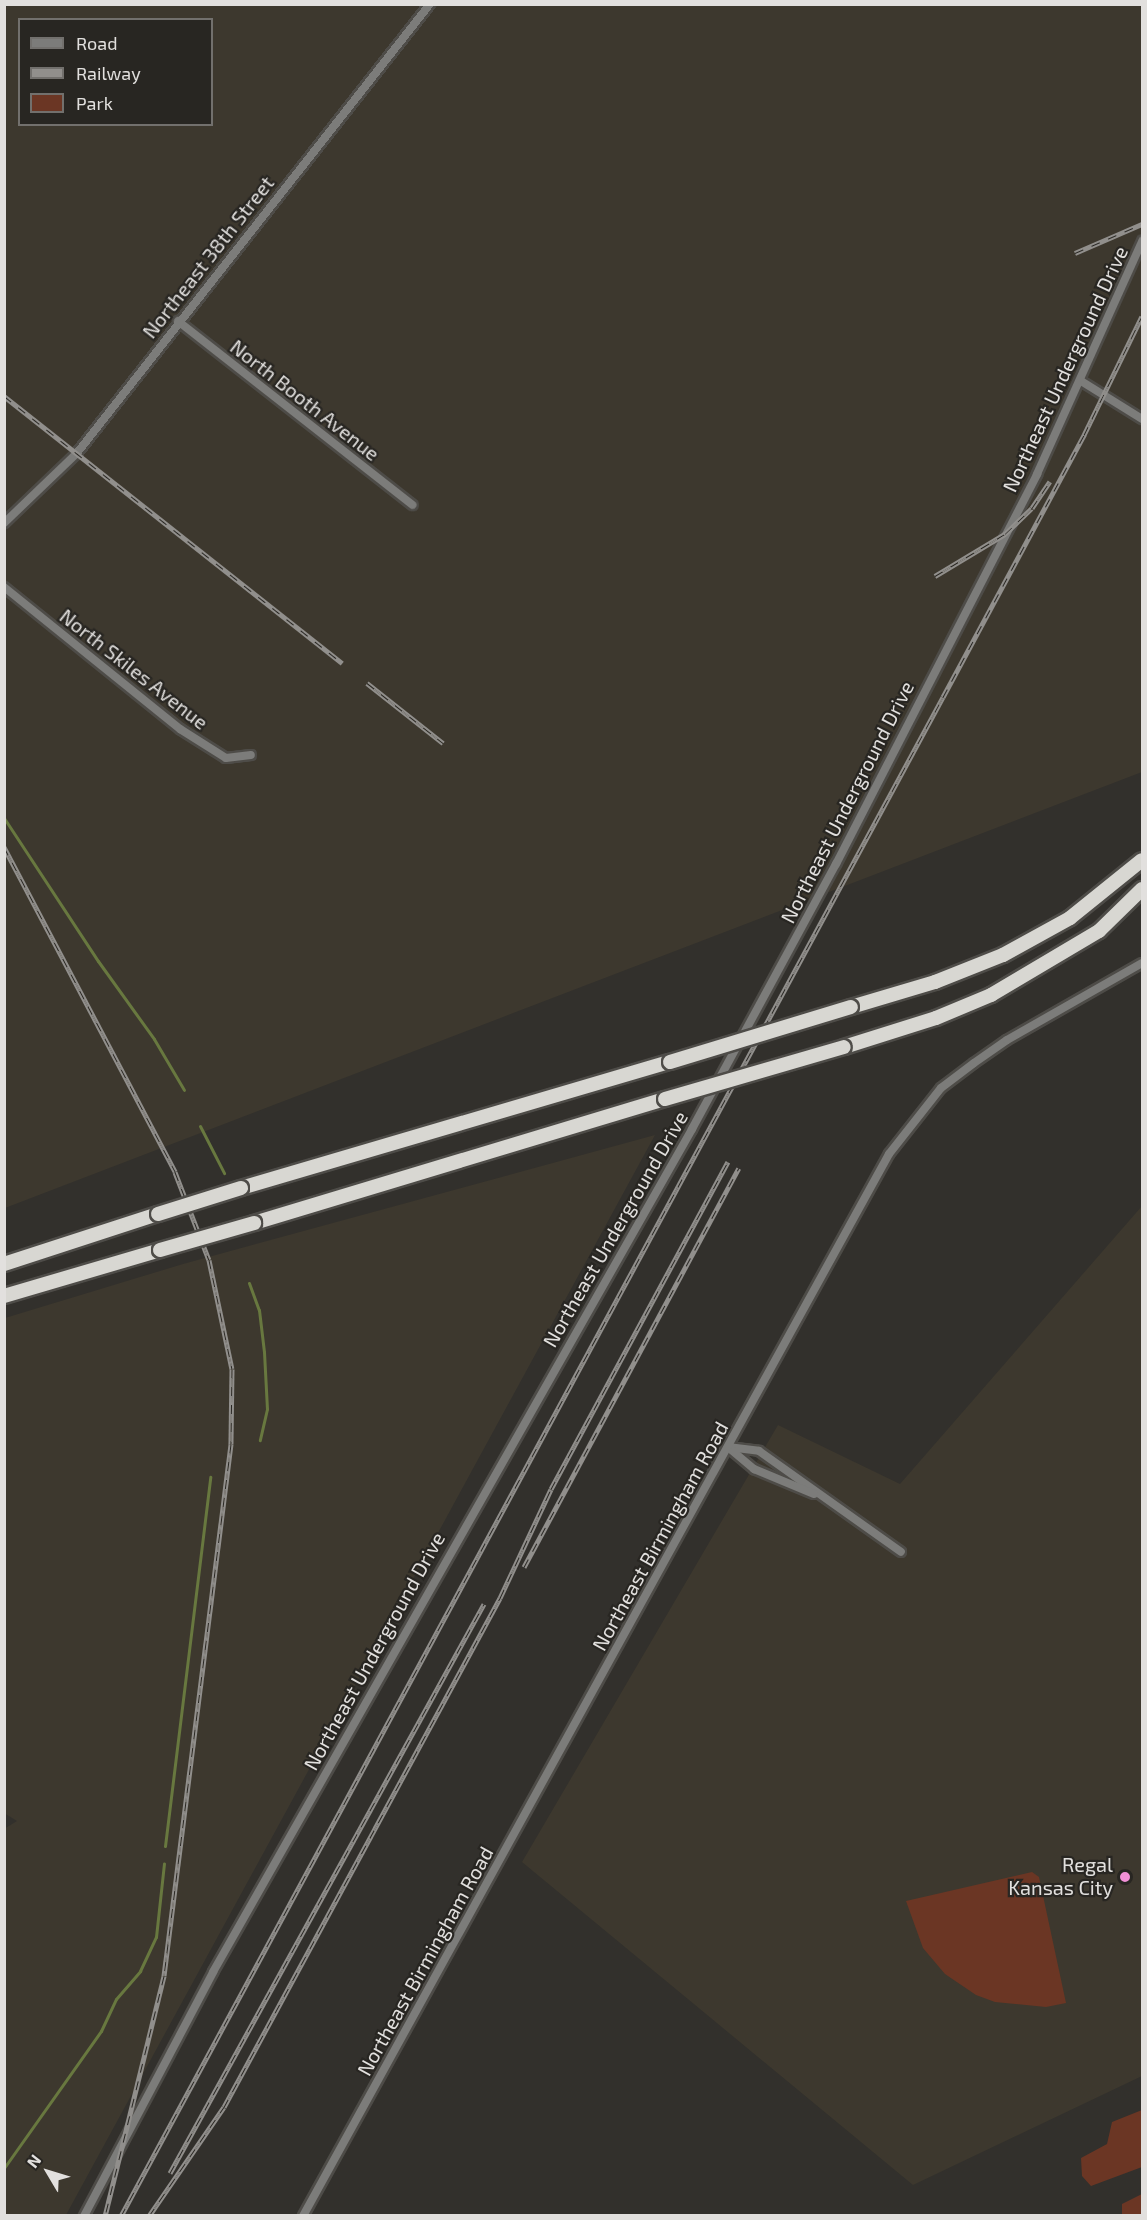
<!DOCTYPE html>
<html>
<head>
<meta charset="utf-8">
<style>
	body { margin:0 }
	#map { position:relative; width:1147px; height:2220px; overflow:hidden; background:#32302c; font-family:"Exo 2",sans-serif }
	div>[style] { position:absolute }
	.built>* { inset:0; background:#3d382e }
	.green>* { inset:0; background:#6b3624 }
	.stream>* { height:3px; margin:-1.5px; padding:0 1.5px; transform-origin:1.5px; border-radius:1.5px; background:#68783f }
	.roads { filter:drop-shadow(2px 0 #4e4c48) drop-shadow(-2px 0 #4e4c48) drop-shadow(0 2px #4e4c48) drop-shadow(0 -2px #4e4c48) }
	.minor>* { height:8px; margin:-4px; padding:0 4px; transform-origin:4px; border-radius:4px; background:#7c7c7a }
	.trunk>* { height:14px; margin:-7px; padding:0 7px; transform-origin:7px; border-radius:7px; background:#d8d7d2 }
	.rail>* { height:5px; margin-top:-2.5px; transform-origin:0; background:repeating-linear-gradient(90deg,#282622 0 9px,#918f8c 0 18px); box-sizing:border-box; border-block:2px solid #918f8c }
	.bridges { filter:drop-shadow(2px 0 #4e4c48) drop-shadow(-2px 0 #4e4c48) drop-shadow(0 2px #4e4c48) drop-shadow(0 -2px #4e4c48) }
	.trunk-bridge>* { height:14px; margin:-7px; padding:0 7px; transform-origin:7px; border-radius:7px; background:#d8d7d2 }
	.dots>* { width:16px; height:16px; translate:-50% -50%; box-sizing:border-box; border:3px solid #282622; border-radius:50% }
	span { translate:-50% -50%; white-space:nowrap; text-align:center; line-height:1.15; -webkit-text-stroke:4.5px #282622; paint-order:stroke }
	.street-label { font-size:20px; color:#e2e0de }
	.poi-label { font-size:20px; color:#e2e0de }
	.right { translate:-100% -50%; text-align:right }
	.frame { position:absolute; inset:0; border:6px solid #e2e0de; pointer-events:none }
	.legend { position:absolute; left:18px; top:18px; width:195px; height:108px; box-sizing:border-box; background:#282622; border:2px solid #72706d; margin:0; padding:8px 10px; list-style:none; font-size:18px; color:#e2e0de }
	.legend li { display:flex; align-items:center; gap:12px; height:30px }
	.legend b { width:30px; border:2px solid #72706d }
	.north { position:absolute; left:18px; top:2142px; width:60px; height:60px; -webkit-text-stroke:4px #282622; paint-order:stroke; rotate:308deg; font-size:16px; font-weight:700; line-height:24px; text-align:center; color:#e2e0de }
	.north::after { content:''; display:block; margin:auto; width:21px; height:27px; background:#e2e0de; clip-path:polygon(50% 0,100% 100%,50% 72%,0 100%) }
</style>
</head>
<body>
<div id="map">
	<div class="built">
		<i style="clip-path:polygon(evenodd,5px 5px,1142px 5px,1142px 772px,5px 1208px,5px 5px,20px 20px,212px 20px,212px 124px,20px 124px,20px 20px)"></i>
		<i style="clip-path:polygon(655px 1135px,66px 2215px,5px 2215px,4px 1829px,17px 1821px,4px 1813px,5px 1318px,183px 1264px)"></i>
		<i style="clip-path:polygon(1142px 1206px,1142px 2076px,913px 2185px,522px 1862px,778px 1425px,900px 1484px)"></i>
	</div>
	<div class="green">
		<i style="clip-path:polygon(1032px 1872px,1039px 1877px,1066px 2003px,1046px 2007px,995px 2002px,976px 1995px,945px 1974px,923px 1948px,906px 1901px)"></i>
		<i style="clip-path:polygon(1142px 2110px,1142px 2167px,1091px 2186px,1082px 2176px,1081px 2158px,1107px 2144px,1112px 2122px)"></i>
		<i style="clip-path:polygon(1142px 2194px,1142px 2215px,1122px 2215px,1122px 2204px)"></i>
	</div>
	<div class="stream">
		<i style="left:4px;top:818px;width:171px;rotate:56.7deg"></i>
		<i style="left:98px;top:961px;width:96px;rotate:54.3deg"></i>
		<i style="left:154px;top:1039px;width:59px;rotate:59.5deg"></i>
		<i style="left:200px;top:1126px;width:53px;rotate:62.9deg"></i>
		<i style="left:249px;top:1283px;width:29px;rotate:70deg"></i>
		<i style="left:259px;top:1310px;width:42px;rotate:83.2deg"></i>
		<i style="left:264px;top:1352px;width:57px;rotate:87deg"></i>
		<i style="left:267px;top:1409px;width:32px;rotate:103deg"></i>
		<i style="left:165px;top:1846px;width:372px;rotate:-83deg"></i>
		<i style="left:4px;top:2168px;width:168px;rotate:-54.7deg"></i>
		<i style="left:101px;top:2031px;width:35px;rotate:-65deg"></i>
		<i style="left:116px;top:1999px;width:37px;rotate:-49deg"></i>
		<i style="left:140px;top:1971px;width:38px;rotate:-65deg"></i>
		<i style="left:156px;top:1937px;width:74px;rotate:-83.8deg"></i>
	</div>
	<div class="roads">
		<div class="minor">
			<i style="left:178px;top:321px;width:298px;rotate:38.1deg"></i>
			<i style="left:1081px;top:381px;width:72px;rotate:31.9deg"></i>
			<i style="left:4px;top:523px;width:101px;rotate:-43.8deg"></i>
			<i style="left:77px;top:453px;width:571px;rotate:-51.83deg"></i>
			<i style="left:4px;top:587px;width:226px;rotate:38.9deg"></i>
			<i style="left:180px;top:729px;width:54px;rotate:32.2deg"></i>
			<i style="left:226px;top:758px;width:25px;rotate:-7deg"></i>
			<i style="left:728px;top:1447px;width:31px;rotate:7deg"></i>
			<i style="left:759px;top:1451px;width:174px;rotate:35.4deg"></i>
			<i style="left:729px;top:1448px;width:33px;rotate:40deg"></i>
			<i style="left:754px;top:1469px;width:65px;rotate:22.6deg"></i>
			<i style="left:84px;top:2216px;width:276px;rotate:-62.1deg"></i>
			<i style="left:213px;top:1972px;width:970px;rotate:-60.39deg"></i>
			<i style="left:692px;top:1129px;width:302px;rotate:-61.5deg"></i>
			<i style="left:836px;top:864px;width:439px;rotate:-62.7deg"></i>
			<i style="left:1037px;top:474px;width:256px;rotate:-65.7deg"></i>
			<i style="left:303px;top:2216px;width:1213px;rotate:-61.11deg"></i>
			<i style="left:889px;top:1154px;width:84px;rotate:-51.8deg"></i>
			<i style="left:941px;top:1088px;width:41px;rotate:-37.1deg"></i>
			<i style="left:974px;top:1063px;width:40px;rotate:-34.9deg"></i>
			<i style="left:1007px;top:1040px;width:155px;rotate:-29.7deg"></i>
		</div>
		<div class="trunk">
			<i style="left:851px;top:1007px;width:88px;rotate:-16.6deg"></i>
			<i style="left:935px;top:982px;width:73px;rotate:-21.7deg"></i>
			<i style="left:1003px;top:955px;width:77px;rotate:-28.9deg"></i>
			<i style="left:1070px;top:918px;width:92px;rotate:-38.9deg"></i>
			<i style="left:844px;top:1047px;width:96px;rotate:-17.5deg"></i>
			<i style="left:936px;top:1018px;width:60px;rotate:-22.7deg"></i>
			<i style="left:991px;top:995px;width:126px;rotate:-30.7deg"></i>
			<i style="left:1099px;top:931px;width:60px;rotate:-44.3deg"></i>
			<i style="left:241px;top:1188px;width:447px;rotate:-16.4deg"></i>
			<i style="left:254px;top:1223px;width:429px;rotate:-16.8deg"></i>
			<i style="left:4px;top:1264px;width:162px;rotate:-18deg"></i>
			<i style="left:4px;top:1296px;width:163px;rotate:-16.4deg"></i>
		</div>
	</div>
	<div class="rail">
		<i style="left:1075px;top:253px;width:73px;rotate:-23.4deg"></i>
		<i style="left:4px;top:396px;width:431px;rotate:38.3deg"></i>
		<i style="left:935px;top:576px;width:82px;rotate:-31deg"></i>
		<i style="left:1005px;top:534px;width:37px;rotate:-44deg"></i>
		<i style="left:1032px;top:508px;width:32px;rotate:-56deg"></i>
		<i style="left:367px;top:683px;width:97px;rotate:38.3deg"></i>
		<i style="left:4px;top:847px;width:367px;rotate:62.2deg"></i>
		<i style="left:175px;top:1172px;width:94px;rotate:68.9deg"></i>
		<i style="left:209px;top:1260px;width:111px;rotate:78.1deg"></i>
		<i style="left:232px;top:1369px;width:75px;rotate:90.8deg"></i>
		<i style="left:231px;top:1444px;width:536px;rotate:97.18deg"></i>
		<i style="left:164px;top:1976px;width:247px;rotate:103.8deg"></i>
		<i style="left:524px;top:1567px;width:453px;rotate:-61.7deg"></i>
		<i style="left:170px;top:2173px;width:650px;rotate:-61.11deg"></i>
		<i style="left:121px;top:2216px;width:1727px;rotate:-61.58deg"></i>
		<i style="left:943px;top:697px;width:298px;rotate:-61.7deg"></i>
		<i style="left:1084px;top:435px;width:132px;rotate:-64deg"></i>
		<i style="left:149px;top:2216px;width:132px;rotate:-55.5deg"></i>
		<i style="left:224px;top:2107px;width:579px;rotate:-61.53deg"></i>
		<i style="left:500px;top:1598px;width:120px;rotate:-64.9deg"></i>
		<i style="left:551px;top:1489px;width:372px;rotate:-61.6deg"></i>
	</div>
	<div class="bridges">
		<div class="trunk-bridge">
			<i style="left:670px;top:1062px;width:189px;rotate:-16.9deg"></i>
			<i style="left:665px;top:1099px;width:186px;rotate:-16.2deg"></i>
			<i style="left:158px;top:1214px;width:87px;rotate:-17.4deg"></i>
			<i style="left:160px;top:1250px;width:98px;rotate:-16deg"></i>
		</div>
	</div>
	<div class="dots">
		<i style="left:1125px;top:1877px;background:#f291d7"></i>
	</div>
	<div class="street-label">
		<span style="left:208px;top:257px;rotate:-52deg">Northeast 38th Street</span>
		<span style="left:1065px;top:369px;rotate:-65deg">Northeast Underground Drive</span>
		<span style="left:305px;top:400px;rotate:38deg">North Booth Avenue</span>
		<span style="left:134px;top:669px;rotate:38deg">North Skiles Avenue</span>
		<span style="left:847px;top:802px;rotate:-63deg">Northeast Underground Drive</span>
		<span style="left:615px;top:1229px;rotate:-60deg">Northeast Underground Drive</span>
		<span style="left:660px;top:1536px;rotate:-61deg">Northeast Birmingham Road</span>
		<span style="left:374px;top:1651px;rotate:-61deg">Northeast Underground Drive</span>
		<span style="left:425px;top:1961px;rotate:-61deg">Northeast Birmingham Road</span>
	</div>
	<div class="poi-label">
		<span class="right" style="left:1113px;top:1876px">Regal<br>Kansas City</span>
	</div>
	<div class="frame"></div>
	<ul class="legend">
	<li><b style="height:8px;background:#7c7c7a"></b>Road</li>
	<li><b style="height:8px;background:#918f8c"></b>Railway</li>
	<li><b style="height:16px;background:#6b3624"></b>Park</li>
	</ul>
	<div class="north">N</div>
</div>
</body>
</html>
